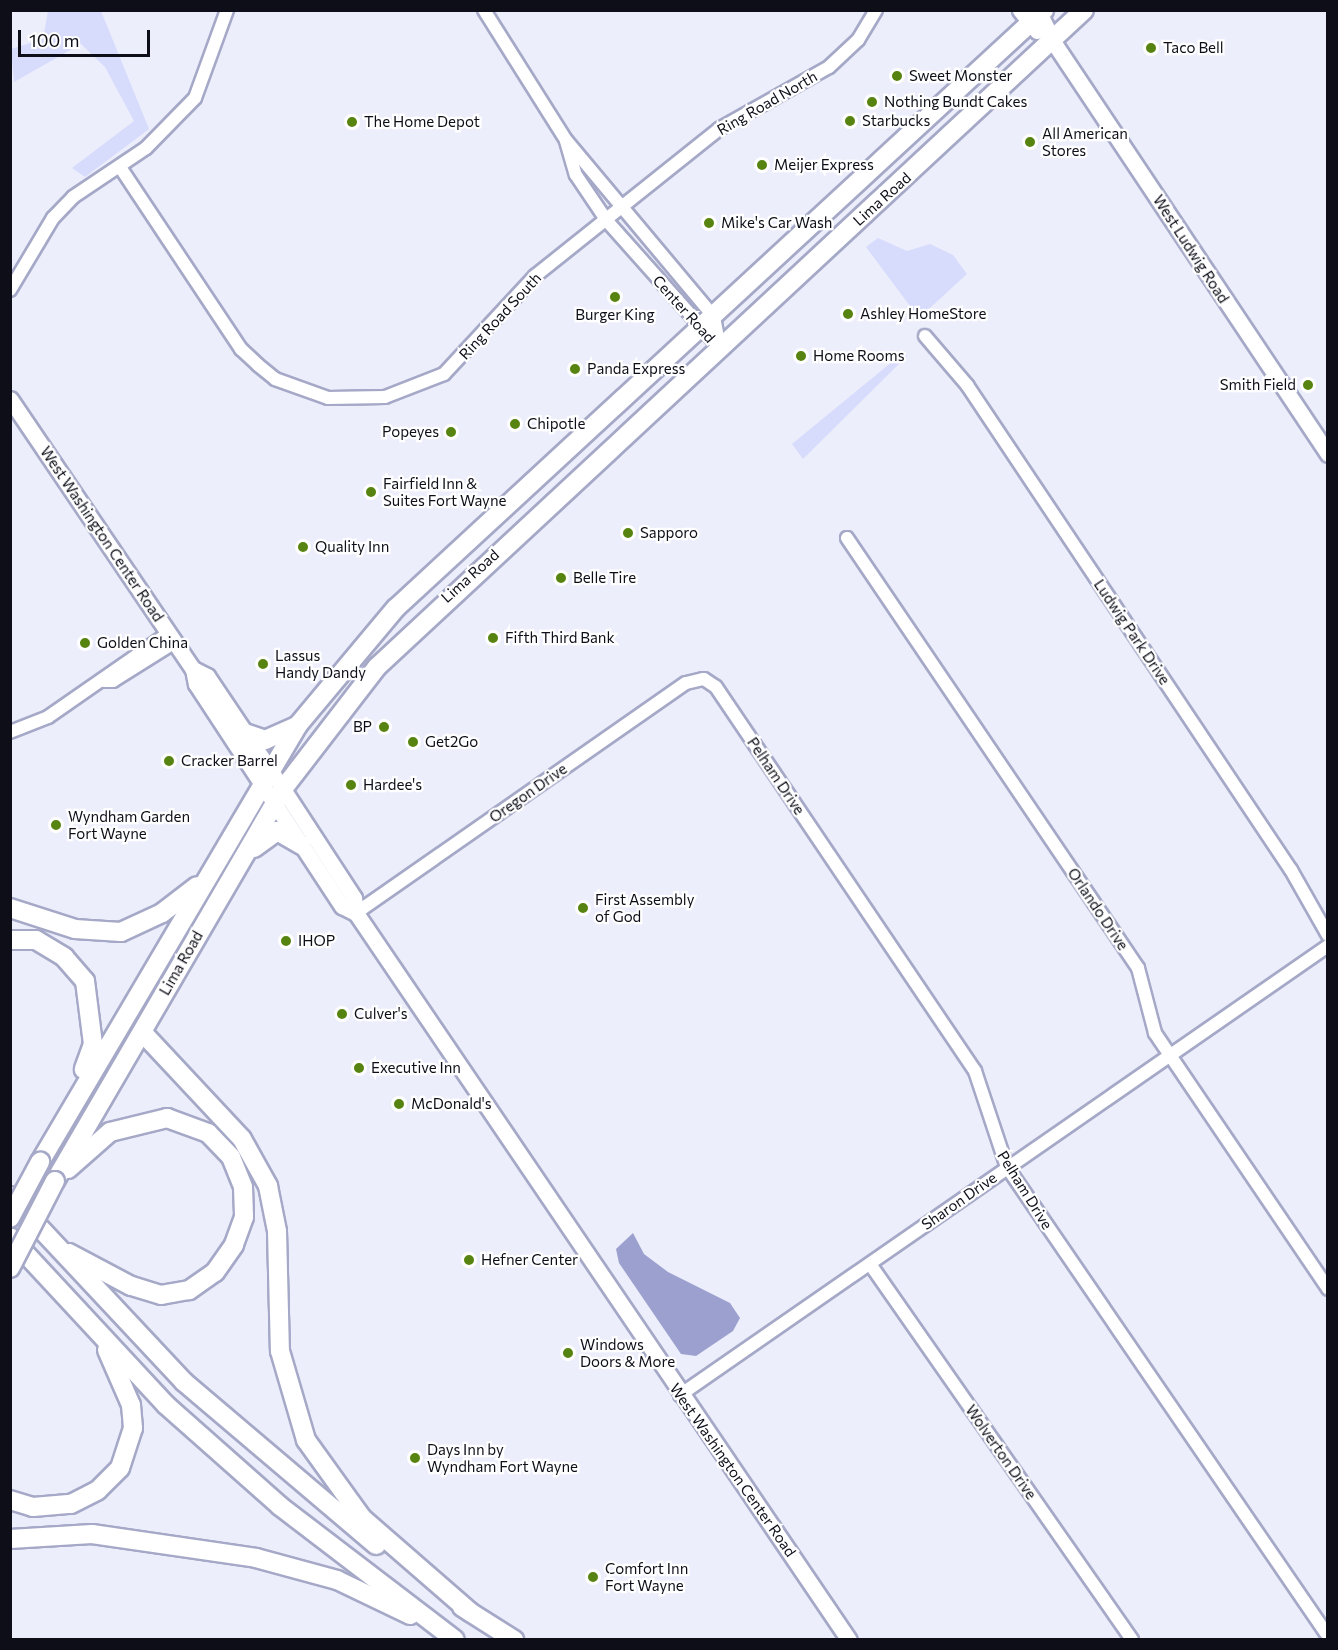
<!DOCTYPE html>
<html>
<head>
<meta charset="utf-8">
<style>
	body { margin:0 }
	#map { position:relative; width:1338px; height:1650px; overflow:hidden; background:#edeefb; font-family:Commissioner,sans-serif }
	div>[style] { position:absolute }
	.green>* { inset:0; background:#d7dbfc }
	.water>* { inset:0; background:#9ba0ce }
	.roads { filter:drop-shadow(2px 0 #a5a9c7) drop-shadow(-2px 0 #a5a9c7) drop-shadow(0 2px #a5a9c7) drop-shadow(0 -2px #a5a9c7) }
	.minor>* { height:12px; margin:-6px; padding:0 6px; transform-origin:6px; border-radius:6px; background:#fff }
	.major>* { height:15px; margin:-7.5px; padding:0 7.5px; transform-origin:7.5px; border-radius:7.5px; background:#fff }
	.highway>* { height:18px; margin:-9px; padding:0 9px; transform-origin:9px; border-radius:9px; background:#fff }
	.bridges { filter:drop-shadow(2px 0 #a5a9c7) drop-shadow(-2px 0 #a5a9c7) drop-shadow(0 2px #a5a9c7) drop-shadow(0 -2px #a5a9c7) }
	.highway-bridge>* { height:18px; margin:-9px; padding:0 9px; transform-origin:9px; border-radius:9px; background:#fff }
	.dots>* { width:16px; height:16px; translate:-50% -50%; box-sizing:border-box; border:3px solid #fff; border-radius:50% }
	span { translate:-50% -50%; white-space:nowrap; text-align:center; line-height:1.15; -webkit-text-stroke:4.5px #fff; paint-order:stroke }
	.poi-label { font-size:15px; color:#0d0e18 }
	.left { translate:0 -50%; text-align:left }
	.right { translate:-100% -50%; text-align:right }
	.street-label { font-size:15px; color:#0d0e18 }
	.frame { position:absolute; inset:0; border:12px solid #0d0e18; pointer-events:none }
	.scale { position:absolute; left:18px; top:30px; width:132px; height:27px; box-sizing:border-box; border:3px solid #0d0e18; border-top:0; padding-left:8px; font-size:18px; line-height:21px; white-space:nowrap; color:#0d0e18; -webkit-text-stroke:4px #fff; paint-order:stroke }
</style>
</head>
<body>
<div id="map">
	<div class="green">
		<i style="clip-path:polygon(48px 11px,101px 11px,149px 129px,85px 177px,72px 168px,134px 121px,105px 67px,81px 44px,14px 82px,11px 49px,43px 39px)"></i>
		<i style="clip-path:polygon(878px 238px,907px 251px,930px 244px,953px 255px,967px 274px,919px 318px,866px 247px)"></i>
		<i style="clip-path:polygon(904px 352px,907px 356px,803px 459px,792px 444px)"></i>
	</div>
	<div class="water">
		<i style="clip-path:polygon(633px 1233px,644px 1254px,668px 1272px,730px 1303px,740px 1318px,733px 1331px,696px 1356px,681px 1354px,619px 1263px,616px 1249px)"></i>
	</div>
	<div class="roads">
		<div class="minor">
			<i style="left:484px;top:10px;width:154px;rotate:57.8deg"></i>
			<i style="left:566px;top:140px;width:231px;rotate:50.1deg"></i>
			<i style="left:714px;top:317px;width:32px;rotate:79deg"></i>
			<i style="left:566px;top:141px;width:35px;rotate:74deg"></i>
			<i style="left:576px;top:175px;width:55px;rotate:56deg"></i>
			<i style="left:607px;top:221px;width:170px;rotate:48.3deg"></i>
			<i style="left:120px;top:167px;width:219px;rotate:56.4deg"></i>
			<i style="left:241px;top:349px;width:23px;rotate:43deg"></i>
			<i style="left:258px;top:365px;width:22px;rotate:39deg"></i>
			<i style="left:275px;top:379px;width:56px;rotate:19.7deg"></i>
			<i style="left:328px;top:398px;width:57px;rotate:-1deg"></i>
			<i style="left:385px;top:397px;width:63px;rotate:-21.3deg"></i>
			<i style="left:444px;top:374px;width:134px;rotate:-47.1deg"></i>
			<i style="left:535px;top:276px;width:236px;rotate:-38.6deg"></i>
			<i style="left:719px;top:129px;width:126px;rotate:-29.4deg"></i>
			<i style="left:829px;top:67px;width:40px;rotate:-43deg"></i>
			<i style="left:858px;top:40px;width:35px;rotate:-59deg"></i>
			<i style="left:10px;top:290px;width:84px;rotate:-59.2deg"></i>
			<i style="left:53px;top:218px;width:29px;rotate:-46deg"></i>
			<i style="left:73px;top:197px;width:88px;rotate:-33.9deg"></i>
			<i style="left:146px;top:148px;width:70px;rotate:-45.6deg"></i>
			<i style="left:195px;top:98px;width:94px;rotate:-70deg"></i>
			<i style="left:925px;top:336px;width:65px;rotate:49.4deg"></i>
			<i style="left:967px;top:385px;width:583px;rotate:56.26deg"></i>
			<i style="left:1291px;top:870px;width:75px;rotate:60.4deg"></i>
			<i style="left:847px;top:538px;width:519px;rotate:55.91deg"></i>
			<i style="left:1138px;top:968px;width:67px;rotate:75.3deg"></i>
			<i style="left:1155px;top:1033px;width:309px;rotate:55.9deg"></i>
			<i style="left:104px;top:681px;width:9px"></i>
			<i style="left:113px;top:681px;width:73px;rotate:-32.2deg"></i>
			<i style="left:10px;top:732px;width:41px;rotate:-21.5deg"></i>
			<i style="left:48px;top:717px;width:147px;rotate:-34.8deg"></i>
			<i style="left:356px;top:913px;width:402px;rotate:-34.9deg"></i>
			<i style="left:686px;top:683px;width:18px;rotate:-13deg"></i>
			<i style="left:704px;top:679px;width:14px;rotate:34deg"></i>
			<i style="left:716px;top:687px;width:463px;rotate:56deg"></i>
			<i style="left:975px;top:1071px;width:101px;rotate:71.6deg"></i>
			<i style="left:1007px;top:1167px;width:565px;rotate:55.61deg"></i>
			<i style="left:870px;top:1264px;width:458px;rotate:55.1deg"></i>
			<i style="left:680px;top:1395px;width:788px;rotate:-34.72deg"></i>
		</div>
		<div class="major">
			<i style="left:1020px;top:10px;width:27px;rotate:51deg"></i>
			<i style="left:1038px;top:10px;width:37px;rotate:64deg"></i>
			<i style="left:1054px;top:43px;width:494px;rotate:56.3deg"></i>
			<i style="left:10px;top:399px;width:326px;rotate:55.9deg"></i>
			<i style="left:193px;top:669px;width:15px;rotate:79deg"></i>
			<i style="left:196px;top:684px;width:266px;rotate:56.7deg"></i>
			<i style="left:342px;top:906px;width:16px;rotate:27deg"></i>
			<i style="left:356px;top:913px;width:878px;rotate:55.86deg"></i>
			<i style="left:193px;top:669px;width:16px;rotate:27deg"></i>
			<i style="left:207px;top:676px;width:136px;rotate:56.1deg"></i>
			<i style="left:283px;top:789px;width:130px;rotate:56.9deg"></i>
			<i style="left:354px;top:898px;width:15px;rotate:82deg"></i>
		</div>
		<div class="highway">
			<i style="left:245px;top:733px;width:21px;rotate:19deg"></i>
			<i style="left:265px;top:740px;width:36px;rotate:-24deg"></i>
			<i style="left:254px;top:848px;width:29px;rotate:-36deg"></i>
			<i style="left:277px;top:831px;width:28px;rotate:30deg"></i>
			<i style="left:10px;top:908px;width:68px;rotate:17.9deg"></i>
			<i style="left:75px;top:929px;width:46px;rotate:3.7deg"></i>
			<i style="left:121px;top:932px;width:45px;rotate:-24.9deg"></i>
			<i style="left:162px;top:913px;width:44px;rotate:-37.6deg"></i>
			<i style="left:10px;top:940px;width:26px"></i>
			<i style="left:36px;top:940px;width:33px;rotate:31deg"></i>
			<i style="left:64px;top:957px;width:32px;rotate:49deg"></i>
			<i style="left:85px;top:981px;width:64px;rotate:82.8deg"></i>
			<i style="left:93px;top:1044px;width:27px;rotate:110deg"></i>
			<i style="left:142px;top:1032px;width:146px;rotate:46.9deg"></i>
			<i style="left:242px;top:1139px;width:54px;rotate:61deg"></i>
			<i style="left:268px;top:1186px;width:46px;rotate:78.7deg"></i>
			<i style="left:277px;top:1231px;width:120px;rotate:88.6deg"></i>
			<i style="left:280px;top:1351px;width:93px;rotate:73.7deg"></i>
			<i style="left:306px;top:1440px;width:96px;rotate:54.3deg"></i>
			<i style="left:362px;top:1518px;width:143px;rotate:41deg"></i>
			<i style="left:40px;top:1162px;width:507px;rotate:-59.44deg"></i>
			<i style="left:298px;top:725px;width:153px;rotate:-50.1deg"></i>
			<i style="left:396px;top:608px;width:882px;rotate:-42.7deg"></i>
			<i style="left:68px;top:1169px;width:56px;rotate:-41.4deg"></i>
			<i style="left:110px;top:1132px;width:59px;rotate:-13.8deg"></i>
			<i style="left:167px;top:1118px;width:44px;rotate:20.1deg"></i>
			<i style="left:208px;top:1133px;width:33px;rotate:46deg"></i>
			<i style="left:231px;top:1157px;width:32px;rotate:68deg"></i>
			<i style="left:243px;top:1187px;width:30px;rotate:88deg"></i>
			<i style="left:244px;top:1217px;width:30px;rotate:110deg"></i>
			<i style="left:234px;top:1245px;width:33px;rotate:125deg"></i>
			<i style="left:215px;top:1272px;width:32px;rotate:145deg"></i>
			<i style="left:189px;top:1290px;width:28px;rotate:170deg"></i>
			<i style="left:161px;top:1295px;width:31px;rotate:-163deg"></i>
			<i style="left:131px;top:1286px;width:70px;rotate:-152deg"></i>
			<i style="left:55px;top:1181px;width:453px;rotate:-59.8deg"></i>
			<i style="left:283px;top:789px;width:154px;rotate:-52.4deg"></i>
			<i style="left:377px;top:667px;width:965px;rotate:-42.9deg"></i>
			<i style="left:10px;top:1196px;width:255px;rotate:46.9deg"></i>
			<i style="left:184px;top:1382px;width:252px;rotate:40.3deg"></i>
			<i style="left:10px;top:1237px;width:229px;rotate:47.1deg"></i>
			<i style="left:166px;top:1405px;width:152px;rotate:41.5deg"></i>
			<i style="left:280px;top:1506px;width:220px;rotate:37.4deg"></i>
			<i style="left:10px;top:1500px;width:24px;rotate:17deg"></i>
			<i style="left:33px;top:1507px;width:38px;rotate:-5deg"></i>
			<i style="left:71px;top:1504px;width:30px;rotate:-27deg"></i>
			<i style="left:98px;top:1490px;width:31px;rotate:-45deg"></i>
			<i style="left:120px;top:1468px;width:42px;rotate:-72deg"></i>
			<i style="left:133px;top:1428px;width:23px;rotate:-95deg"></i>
			<i style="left:131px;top:1405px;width:60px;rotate:-113.6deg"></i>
			<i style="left:10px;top:1539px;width:82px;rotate:-3.5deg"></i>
			<i style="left:92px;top:1534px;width:166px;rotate:8.3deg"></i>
			<i style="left:256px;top:1558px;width:84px;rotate:15.2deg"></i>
			<i style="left:337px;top:1580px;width:81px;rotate:25.6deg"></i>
			<i style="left:462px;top:1607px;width:62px;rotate:32.4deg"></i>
		</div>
	</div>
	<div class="bridges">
		<div class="highway-bridge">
			<i style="left:10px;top:1218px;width:64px;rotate:-61.8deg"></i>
			<i style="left:10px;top:1268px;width:98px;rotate:-62.7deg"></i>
		</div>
	</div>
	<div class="dots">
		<i style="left:1151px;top:48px;background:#578310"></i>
		<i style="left:897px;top:76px;background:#578310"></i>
		<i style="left:872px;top:102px;background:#578310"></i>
		<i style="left:850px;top:121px;background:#578310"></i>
		<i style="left:352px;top:122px;background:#578310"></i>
		<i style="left:1030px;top:142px;background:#578310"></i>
		<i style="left:762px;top:165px;background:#578310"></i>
		<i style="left:709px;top:223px;background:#578310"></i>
		<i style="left:615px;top:297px;background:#578310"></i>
		<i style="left:848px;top:314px;background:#578310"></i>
		<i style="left:801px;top:356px;background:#578310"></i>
		<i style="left:575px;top:369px;background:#578310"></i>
		<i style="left:1308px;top:385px;background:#578310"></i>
		<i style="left:515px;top:424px;background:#578310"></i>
		<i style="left:451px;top:432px;background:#578310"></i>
		<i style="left:371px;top:492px;background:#578310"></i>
		<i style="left:628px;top:533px;background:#578310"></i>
		<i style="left:303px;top:547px;background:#578310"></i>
		<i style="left:561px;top:578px;background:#578310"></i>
		<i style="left:493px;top:638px;background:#578310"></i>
		<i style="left:85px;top:643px;background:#578310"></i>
		<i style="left:263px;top:664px;background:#578310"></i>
		<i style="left:384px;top:727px;background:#578310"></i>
		<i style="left:413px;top:742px;background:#578310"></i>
		<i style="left:169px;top:761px;background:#578310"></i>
		<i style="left:351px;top:785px;background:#578310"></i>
		<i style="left:56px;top:825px;background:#578310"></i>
		<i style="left:583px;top:908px;background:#578310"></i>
		<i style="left:286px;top:941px;background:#578310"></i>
		<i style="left:342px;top:1014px;background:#578310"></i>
		<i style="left:359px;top:1068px;background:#578310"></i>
		<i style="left:399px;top:1104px;background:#578310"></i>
		<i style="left:469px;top:1260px;background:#578310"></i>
		<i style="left:568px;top:1353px;background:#578310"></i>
		<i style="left:415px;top:1458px;background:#578310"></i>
		<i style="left:593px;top:1577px;background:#578310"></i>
	</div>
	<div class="poi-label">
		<span class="left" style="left:1163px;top:48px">Taco Bell</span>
		<span class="left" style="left:909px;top:76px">Sweet Monster</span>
		<span class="left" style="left:884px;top:102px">Nothing Bundt Cakes</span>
		<span class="left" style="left:862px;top:121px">Starbucks</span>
		<span class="left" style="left:364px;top:122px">The Home Depot</span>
		<span class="left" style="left:1042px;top:142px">All American<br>Stores</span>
		<span class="left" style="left:774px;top:165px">Meijer Express</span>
		<span class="left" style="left:721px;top:223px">Mike's Car Wash</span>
		<span class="left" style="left:860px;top:314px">Ashley HomeStore</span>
		<span style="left:615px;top:315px">Burger King</span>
		<span class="left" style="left:813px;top:356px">Home Rooms</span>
		<span class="left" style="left:587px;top:369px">Panda Express</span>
		<span class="right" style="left:1296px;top:385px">Smith Field</span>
		<span class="left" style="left:527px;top:424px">Chipotle</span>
		<span class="right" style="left:439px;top:432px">Popeyes</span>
		<span class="left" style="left:383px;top:492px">Fairfield Inn &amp;<br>Suites Fort Wayne</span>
		<span class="left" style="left:640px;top:533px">Sapporo</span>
		<span class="left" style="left:315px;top:547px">Quality Inn</span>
		<span class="left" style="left:573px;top:578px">Belle Tire</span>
		<span class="left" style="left:505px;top:638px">Fifth Third Bank</span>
		<span class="left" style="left:97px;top:643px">Golden China</span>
		<span class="left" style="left:275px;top:664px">Lassus<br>Handy Dandy</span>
		<span class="right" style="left:372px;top:727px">BP</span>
		<span class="left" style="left:425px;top:742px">Get2Go</span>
		<span class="left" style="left:181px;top:761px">Cracker Barrel</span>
		<span class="left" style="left:363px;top:785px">Hardee's</span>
		<span class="left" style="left:68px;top:825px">Wyndham Garden<br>Fort Wayne</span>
		<span class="left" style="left:595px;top:908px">First Assembly<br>of God</span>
		<span class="left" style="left:298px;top:941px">IHOP</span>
		<span class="left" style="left:354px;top:1014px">Culver's</span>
		<span class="left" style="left:371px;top:1068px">Executive Inn</span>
		<span class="left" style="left:411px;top:1104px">McDonald's</span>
		<span class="left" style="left:481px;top:1260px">Hefner Center</span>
		<span class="left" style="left:580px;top:1353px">Windows<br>Doors &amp; More</span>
		<span class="left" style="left:427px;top:1458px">Days Inn by<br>Wyndham Fort Wayne</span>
		<span class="left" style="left:605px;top:1577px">Comfort Inn<br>Fort Wayne</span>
	</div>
	<div class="street-label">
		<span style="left:767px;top:103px;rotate:-30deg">Ring Road North</span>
		<span style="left:882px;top:199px;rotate:-42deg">Lima Road</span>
		<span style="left:1191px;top:249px;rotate:57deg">West Ludwig Road</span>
		<span style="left:684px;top:309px;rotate:48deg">Center Road</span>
		<span style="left:500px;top:316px;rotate:-47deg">Ring Road South</span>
		<span style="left:102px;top:534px;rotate:56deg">West Washington Center Road</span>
		<span style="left:470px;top:576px;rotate:-42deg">Lima Road</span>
		<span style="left:1132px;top:632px;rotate:56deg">Ludwig Park Drive</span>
		<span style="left:776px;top:776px;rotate:56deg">Pelham Drive</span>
		<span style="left:528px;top:793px;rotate:-35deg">Oregon Drive</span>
		<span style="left:1098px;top:909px;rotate:56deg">Orlando Drive</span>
		<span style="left:181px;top:963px;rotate:-60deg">Lima Road</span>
		<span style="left:1025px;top:1190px;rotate:58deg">Pelham Drive</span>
		<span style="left:959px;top:1201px;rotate:-35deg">Sharon Drive</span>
		<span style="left:1001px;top:1452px;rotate:55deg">Wolverton Drive</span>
		<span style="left:733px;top:1470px;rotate:55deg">West Washington Center Road</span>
	</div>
	<div class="frame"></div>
	<div class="scale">100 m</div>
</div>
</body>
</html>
